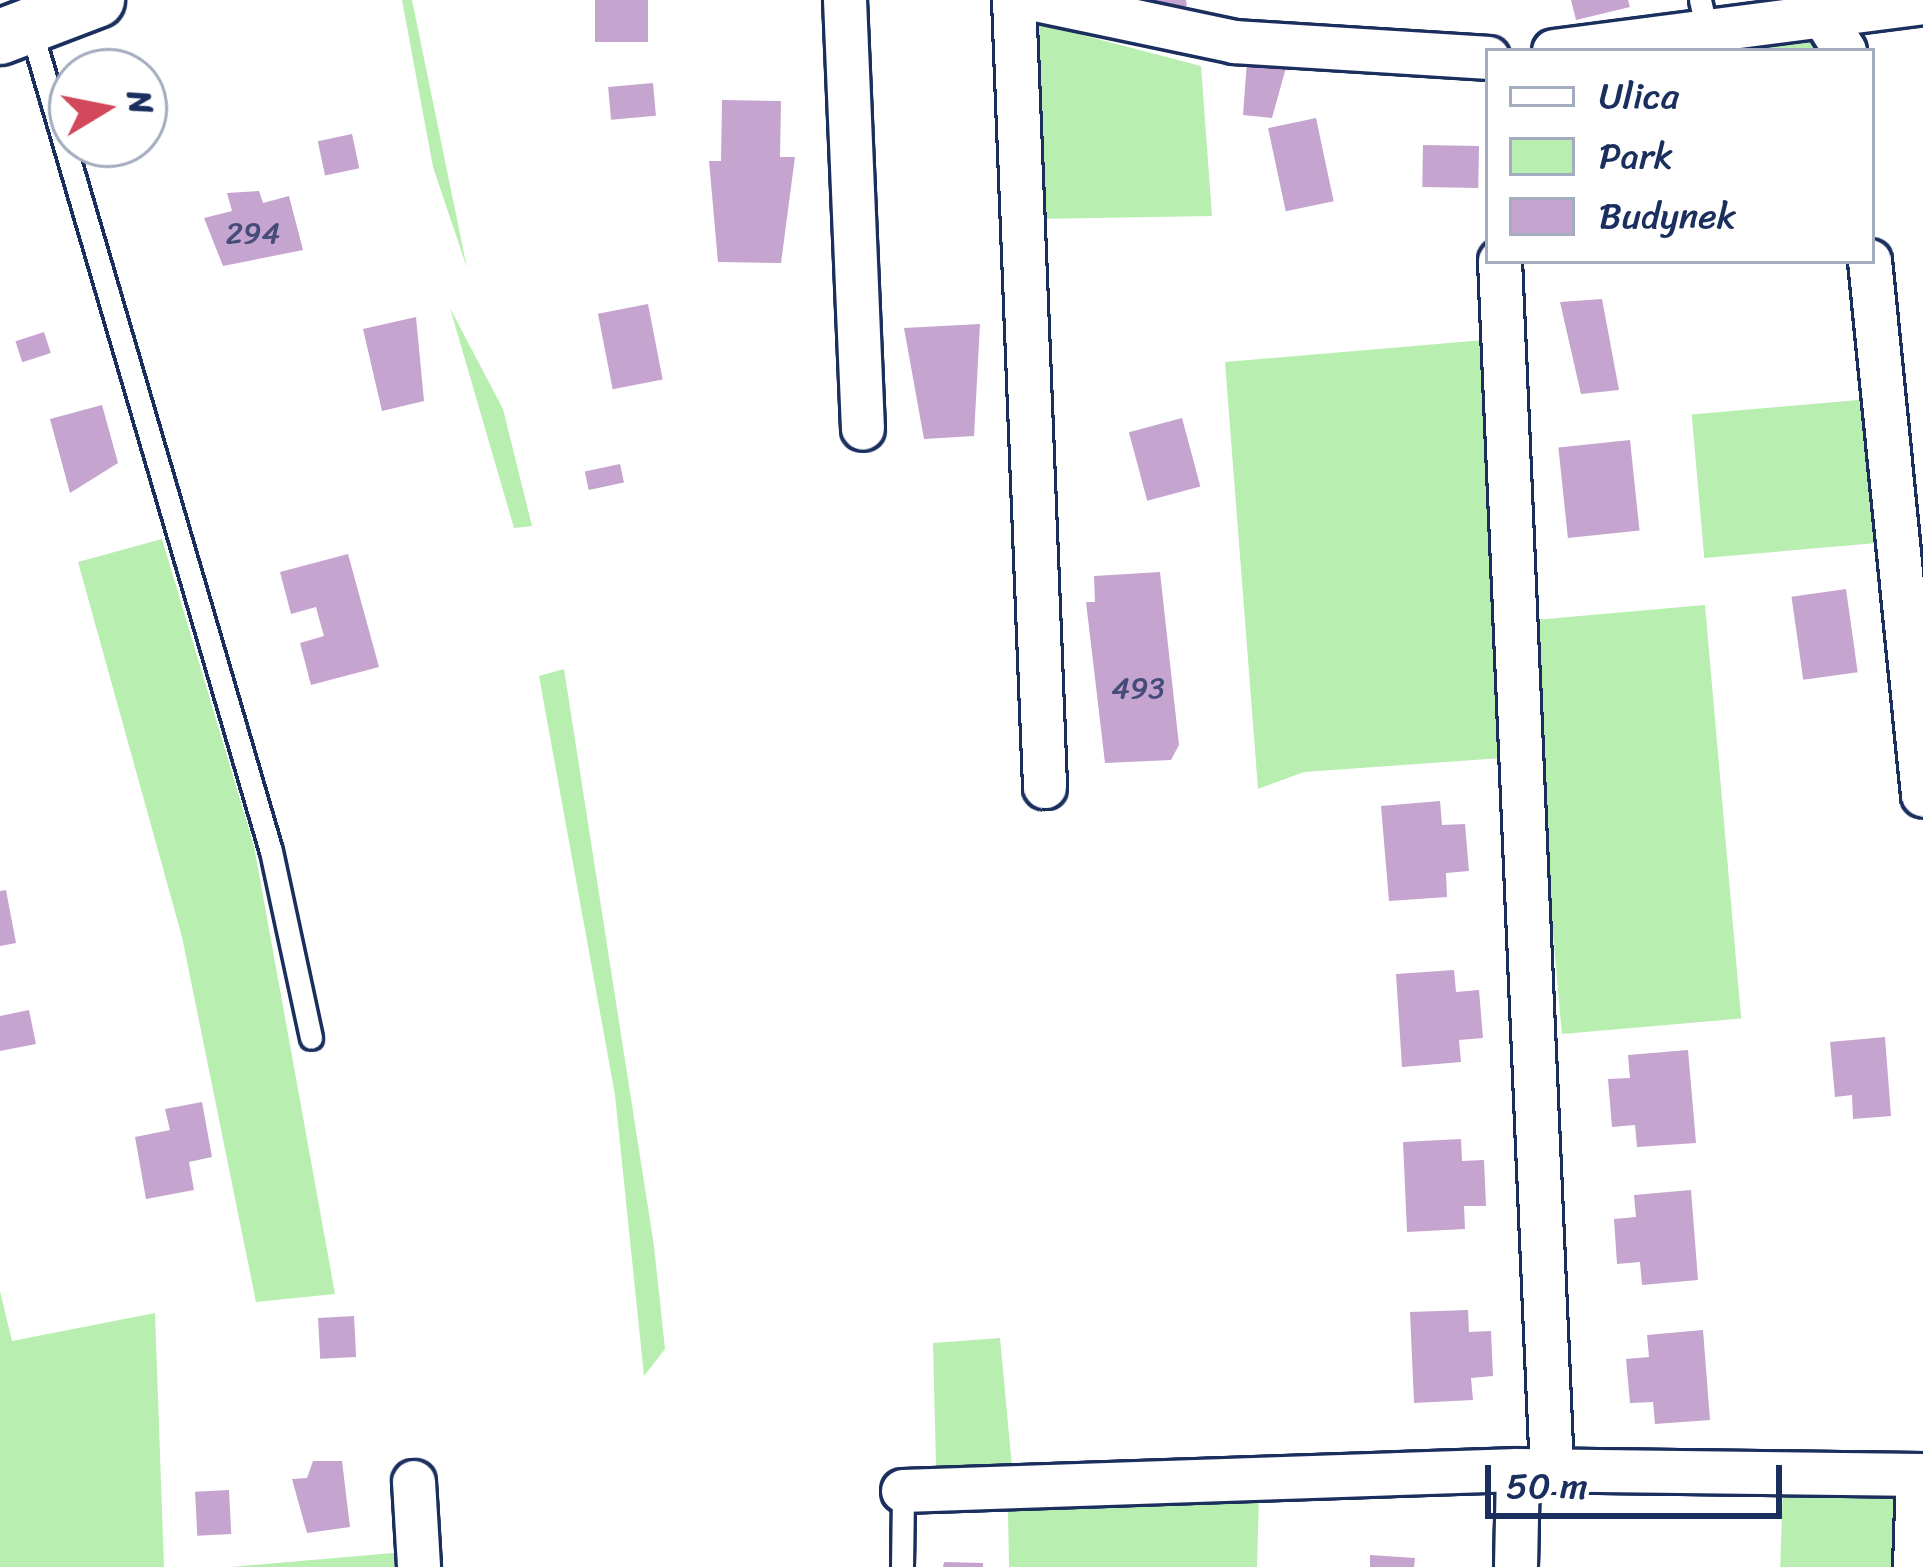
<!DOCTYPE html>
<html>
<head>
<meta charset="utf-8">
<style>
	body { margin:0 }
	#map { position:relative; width:1923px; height:1567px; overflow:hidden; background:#fff; font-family:Sriracha,sans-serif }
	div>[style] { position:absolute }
	.green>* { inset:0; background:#b8eeb0; transform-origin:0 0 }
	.building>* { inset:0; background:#c5a4cf; transform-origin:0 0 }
	.roads { filter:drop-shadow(3px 0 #1b2f5e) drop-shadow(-3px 0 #1b2f5e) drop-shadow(0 3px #1b2f5e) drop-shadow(0 -3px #1b2f5e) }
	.service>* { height:21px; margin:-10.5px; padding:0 10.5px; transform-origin:10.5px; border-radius:10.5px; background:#fff }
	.minor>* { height:42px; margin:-21px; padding:0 21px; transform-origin:21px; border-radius:21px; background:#fff }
	.tertiary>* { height:54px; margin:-27px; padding:0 27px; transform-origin:27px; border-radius:27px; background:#fff }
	span { translate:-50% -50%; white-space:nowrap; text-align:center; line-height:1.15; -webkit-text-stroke:10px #fff; paint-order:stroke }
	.number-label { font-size:30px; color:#464c7a }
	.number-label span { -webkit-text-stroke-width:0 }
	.legend { position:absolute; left:1485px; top:48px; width:390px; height:216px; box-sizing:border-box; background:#fff; border:3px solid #a4acbf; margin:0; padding:15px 21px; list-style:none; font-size:36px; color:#1b2f5e }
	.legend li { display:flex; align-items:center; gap:24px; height:60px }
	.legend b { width:60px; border:3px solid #a4acbf }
	.north { position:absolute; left:48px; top:48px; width:120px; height:120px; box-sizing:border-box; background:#fff; border:3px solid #a4acbf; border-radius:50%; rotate:80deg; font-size:33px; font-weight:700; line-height:48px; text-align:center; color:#1b2f5e }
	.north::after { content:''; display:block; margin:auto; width:42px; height:54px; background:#d1495b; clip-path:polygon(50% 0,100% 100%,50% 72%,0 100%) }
	.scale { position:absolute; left:1485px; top:1465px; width:297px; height:54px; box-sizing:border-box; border:6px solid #1b2f5e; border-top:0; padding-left:15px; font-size:36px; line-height:42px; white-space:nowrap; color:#1b2f5e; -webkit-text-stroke:9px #fff; paint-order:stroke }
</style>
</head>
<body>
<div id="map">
	<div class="green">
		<i style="clip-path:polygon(402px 0,412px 0,467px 268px,433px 167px)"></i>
		<i style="clip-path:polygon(1032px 22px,1201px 66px,1212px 216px,1036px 219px)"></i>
		<i style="clip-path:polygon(1810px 39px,1829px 51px,1719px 51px)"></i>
		<i style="clip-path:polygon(450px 308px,503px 409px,532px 526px,514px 528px)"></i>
		<i style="clip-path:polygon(1484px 340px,1502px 758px,1304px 772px,1258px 789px,1225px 362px)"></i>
		<i style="left:1870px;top:399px;width:144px;height:179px;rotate:85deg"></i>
		<i style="clip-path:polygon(162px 539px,254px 846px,335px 1294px,256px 1302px,182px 937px,78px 562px)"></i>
		<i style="left:1705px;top:605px;width:415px;height:180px;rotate:85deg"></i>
		<i style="clip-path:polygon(564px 669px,654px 1246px,665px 1349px,644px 1376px,615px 1095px,539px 676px)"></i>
		<i style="clip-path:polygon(0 1291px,12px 1341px,155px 1313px,164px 1567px,0 1567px)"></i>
		<i style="clip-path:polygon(1000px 1338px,1012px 1467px,936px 1466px,933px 1343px)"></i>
		<i style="left:1783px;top:1487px;width:118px;height:80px;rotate:2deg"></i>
		<i style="clip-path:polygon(1259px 1497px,1257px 1567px,1009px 1567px,1008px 1511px)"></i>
		<i style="clip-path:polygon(404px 1552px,405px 1567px,230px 1567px)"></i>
	</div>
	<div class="building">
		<i style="left:595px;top:0;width:53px;height:42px"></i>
		<i style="clip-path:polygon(1142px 0,1186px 0,1187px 6px,1165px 9px)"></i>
		<i style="clip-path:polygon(1571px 0,1628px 0,1630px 7px,1576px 20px)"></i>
		<i style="clip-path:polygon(1247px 61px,1287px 64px,1272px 118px,1243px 115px)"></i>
		<i style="left:653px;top:83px;width:33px;height:45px;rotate:85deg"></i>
		<i style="clip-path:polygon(722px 100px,781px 101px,780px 157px,795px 157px,781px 263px,718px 262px,709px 161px,721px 161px)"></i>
		<i style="left:1316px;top:118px;width:85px;height:49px;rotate:78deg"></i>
		<i style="left:352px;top:134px;width:35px;height:35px;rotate:78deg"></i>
		<i style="left:1423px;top:145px;width:56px;height:42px;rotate:1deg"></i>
		<i style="clip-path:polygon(259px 191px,263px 203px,289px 196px,303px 250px,223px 266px,204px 218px,232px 211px,227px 193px)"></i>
		<i style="clip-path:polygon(1602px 299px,1619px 390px,1581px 394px,1560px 302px)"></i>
		<i style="left:648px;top:304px;width:77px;height:51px;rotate:79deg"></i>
		<i style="clip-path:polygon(416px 317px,424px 401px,382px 411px,363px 329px)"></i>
		<i style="clip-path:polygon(980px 324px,974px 436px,924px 439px,904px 328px)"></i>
		<i style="left:44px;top:332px;width:22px;height:30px;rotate:72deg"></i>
		<i style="clip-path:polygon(102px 405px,118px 463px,70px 493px,50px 419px)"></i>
		<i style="left:1182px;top:418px;width:71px;height:55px;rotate:75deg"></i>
		<i style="left:1630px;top:440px;width:91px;height:72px;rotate:84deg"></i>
		<i style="left:620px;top:464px;width:19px;height:36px;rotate:78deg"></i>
		<i style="clip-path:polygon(348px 554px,379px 667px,311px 685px,300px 643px,324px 636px,320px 622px,316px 607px,291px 614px,280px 572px)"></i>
		<i style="clip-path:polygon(1160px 572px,1179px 745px,1171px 760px,1105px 763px,1086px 602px,1095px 602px,1094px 576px)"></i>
		<i style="left:1846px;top:589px;width:84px;height:55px;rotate:82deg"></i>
		<i style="clip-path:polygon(1440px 801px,1442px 825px,1465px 824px,1469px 871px,1446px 873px,1447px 897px,1389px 901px,1381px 806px)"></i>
		<i style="clip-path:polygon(6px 890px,16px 943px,0 946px,0 891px)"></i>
		<i style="clip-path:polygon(1454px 970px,1456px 992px,1479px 990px,1483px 1038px,1459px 1040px,1461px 1062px,1402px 1067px,1396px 974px)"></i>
		<i style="clip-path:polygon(29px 1010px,36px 1044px,0 1051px,0 1016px)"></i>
		<i style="clip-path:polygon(1885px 1037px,1891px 1116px,1853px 1119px,1852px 1095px,1835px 1097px,1830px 1042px)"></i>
		<i style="clip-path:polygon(1688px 1050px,1696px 1143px,1637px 1147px,1635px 1125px,1612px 1127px,1608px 1079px,1630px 1078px,1628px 1055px)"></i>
		<i style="clip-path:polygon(202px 1102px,212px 1157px,189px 1162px,194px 1190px,146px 1199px,135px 1137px,170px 1130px,165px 1109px)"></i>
		<i style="clip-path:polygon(1461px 1139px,1462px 1161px,1484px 1160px,1486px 1206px,1464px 1206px,1465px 1229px,1407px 1232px,1403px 1142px)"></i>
		<i style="clip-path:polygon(1691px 1190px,1698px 1280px,1642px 1285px,1640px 1262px,1617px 1264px,1614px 1219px,1636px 1217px,1634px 1195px)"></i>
		<i style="clip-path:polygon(1468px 1310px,1469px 1332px,1491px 1331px,1493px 1376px,1471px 1378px,1473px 1400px,1414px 1403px,1410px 1312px)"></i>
		<i style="left:354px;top:1316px;width:41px;height:36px;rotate:87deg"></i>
		<i style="clip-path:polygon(1703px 1330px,1710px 1420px,1655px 1424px,1653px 1402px,1630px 1403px,1626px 1359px,1649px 1357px,1647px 1335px)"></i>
		<i style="clip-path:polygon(313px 1461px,342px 1461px,350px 1527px,307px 1533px,292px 1479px,307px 1478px)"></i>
		<i style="left:229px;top:1490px;width:44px;height:34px;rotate:87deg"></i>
		<i style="clip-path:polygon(1370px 1555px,1415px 1558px,1414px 1567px,1370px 1567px)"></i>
		<i style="clip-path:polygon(944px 1562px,983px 1563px,983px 1567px,943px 1567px)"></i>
	</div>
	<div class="roads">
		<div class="service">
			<i style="left:1700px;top:0;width:31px;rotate:77deg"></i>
			<i style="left:30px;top:26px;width:859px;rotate:73.72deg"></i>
			<i style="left:271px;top:851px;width:191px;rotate:77.9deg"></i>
			<i style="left:902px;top:1567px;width:76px;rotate:-89.2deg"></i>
		</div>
		<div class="minor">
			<i style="left:845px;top:0;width:429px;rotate:87.6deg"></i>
			<i style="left:1014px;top:0;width:788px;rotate:87.74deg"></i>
			<i style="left:1036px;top:0;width:203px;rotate:11.9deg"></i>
			<i style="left:1235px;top:42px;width:254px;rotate:3.6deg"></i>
			<i style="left:1821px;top:13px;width:45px;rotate:57.7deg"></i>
			<i style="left:1554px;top:51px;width:372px;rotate:-7.4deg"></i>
			<i style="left:1500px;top:261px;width:1211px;rotate:87.54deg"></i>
			<i style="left:1870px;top:261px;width:537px;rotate:84.33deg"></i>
			<i style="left:414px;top:1482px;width:85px;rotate:86.6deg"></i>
			<i style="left:903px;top:1491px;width:615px;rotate:-1.96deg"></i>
			<i style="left:1518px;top:1470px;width:405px;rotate:0.7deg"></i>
			<i style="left:1516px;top:1567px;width:97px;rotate:-88.8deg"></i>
			<i style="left:1915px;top:1567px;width:92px;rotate:-88.1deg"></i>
		</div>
		<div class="tertiary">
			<i style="left:0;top:37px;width:104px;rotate:-20.9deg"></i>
		</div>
	</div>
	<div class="number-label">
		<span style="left:253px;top:233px">294</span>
		<span style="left:1138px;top:688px">493</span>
	</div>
	<ul class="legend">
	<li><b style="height:15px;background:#fff"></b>Ulica</li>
	<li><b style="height:33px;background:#b8eeb0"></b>Park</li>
	<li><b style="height:33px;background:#c5a4cf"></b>Budynek</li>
	</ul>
	<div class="north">N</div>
	<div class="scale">50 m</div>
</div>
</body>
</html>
